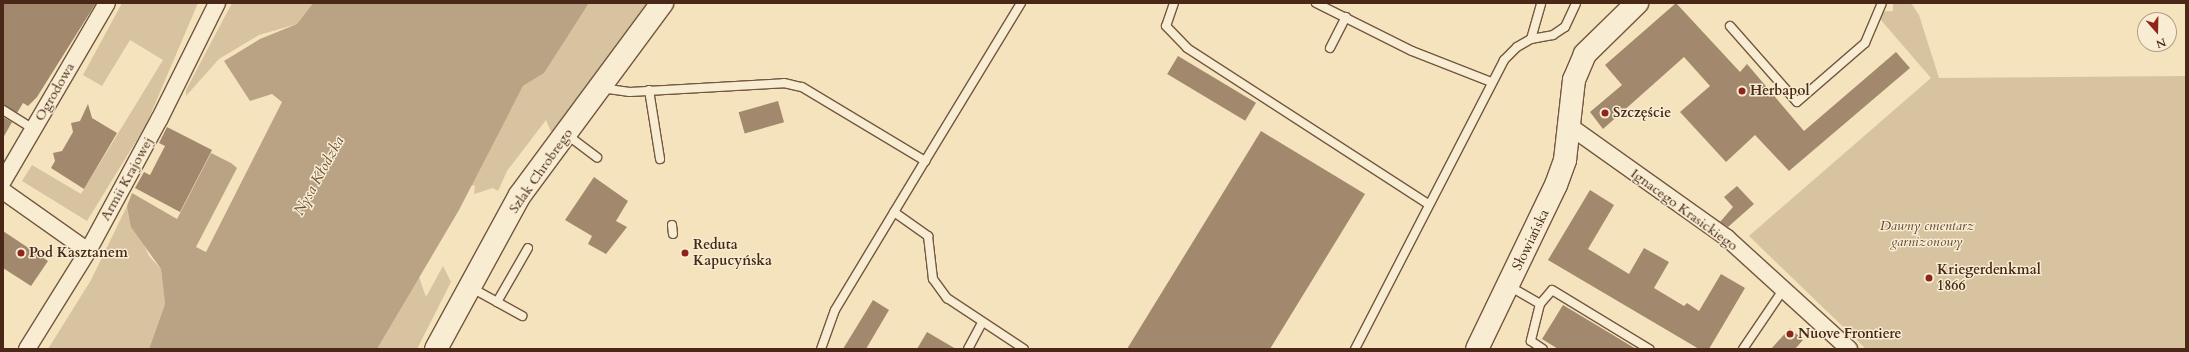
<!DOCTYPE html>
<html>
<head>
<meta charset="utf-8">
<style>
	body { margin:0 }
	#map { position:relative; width:2189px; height:352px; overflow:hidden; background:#f4e3bc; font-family:Cardo,serif }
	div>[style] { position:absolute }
	.green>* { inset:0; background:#d7c3a0 }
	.water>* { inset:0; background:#baa384 }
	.building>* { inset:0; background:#a2896d; transform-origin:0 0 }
	.roads { filter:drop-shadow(1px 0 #745740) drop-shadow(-1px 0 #745740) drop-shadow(0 1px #745740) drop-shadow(0 -1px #745740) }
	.lane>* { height:8px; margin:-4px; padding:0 4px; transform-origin:4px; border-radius:4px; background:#f8edd3 }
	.street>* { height:16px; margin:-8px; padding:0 8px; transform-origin:8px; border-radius:8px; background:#f8edd3 }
	.secondary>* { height:22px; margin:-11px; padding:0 11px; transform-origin:11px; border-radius:11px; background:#f8edd3 }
	.dots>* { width:11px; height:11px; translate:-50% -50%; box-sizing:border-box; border:2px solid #f8edd3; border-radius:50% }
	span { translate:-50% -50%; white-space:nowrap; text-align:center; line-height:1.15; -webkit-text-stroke:3px #f8edd3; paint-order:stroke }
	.poi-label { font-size:14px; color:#492817; font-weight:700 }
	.left { translate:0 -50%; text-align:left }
	.street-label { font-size:14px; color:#492817 }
	.park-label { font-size:14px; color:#654732; font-style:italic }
	.water-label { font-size:15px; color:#6b4d38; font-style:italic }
	.frame { position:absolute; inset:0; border:4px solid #492817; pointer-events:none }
	.north { position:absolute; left:2137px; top:12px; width:40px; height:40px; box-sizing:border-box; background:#f8edd3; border:1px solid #b29e88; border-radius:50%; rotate:160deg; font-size:11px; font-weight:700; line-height:16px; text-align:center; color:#492817 }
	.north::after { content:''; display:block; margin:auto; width:14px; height:18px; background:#8f2418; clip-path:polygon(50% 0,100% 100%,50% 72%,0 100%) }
</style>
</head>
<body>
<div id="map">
	<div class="green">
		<i style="clip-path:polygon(122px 3px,198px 3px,146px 125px,87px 221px,22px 181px,32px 165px,81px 194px,163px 60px,130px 40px,102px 86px,83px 75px)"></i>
		<i style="clip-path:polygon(232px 3px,313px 3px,297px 24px,259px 35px,219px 59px,186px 96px,186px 90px)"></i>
		<i style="clip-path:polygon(589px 3px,649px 3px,562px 122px,551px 132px,546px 120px,507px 171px,498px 191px,493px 188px,474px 194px,475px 186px,470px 185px,523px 86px,544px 72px)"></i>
		<i style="clip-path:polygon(1893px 3px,1911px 3px,1919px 15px,1939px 78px,2186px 76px,2186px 349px,1866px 349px,1749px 236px,1931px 78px,1874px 12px,1893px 11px)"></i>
		<i style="clip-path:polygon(127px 206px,149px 256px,161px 269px,165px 304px,149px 349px,48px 349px,91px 280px)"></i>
		<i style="clip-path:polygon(443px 266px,451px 282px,417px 349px,377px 349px,419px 277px,426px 297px)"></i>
	</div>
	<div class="water">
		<i style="clip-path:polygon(313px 3px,589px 3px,544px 73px,523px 86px,459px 210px,377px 349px,149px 349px,165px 304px,161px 269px,131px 227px,127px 206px,132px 193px,177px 219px,211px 153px,231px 163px,237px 168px,196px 247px,206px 252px,282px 102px,272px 94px,250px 101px,224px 61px,260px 39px,297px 24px)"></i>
	</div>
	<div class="building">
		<i style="clip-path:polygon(3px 3px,96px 3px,37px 97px,28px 106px,23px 103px,17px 113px,3px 105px)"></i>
		<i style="clip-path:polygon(1676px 3px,1740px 72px,1747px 64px,1804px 131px,1896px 52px,1910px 68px,1789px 171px,1755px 135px,1726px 162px,1680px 112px,1710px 86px,1684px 57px,1603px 129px,1590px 112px,1622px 85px,1605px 65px)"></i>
		<i style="left:1178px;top:56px;width:91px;height:21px;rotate:31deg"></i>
		<i style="left:778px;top:101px;width:22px;height:41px;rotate:74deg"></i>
		<i style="clip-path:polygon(88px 104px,92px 118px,117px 133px,84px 189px,51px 168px,55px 161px,53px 153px,62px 151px,73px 132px,71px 123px,80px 121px)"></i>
		<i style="clip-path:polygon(3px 117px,12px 122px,3px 138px)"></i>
		<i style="clip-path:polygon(167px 127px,212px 150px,180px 212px,135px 188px,144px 172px,150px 175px,165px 146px,159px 143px)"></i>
		<i style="clip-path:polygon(1261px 131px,1365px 194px,1270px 349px,1127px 349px)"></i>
		<i style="clip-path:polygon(594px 177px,628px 201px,616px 221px,627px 227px,606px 254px,588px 244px,592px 236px,565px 220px)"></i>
		<i style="clip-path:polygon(1737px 186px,1754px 204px,1728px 227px,1720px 222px,1733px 207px,1724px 197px)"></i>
		<i style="clip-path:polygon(1590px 190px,1614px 205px,1588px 249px,1629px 274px,1644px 248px,1669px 262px,1654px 288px,1684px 306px,1687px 303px,1699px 311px,1721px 274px,1745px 288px,1709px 349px,1699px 349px,1548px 260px)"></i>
		<i style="clip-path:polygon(3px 231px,48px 261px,31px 286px,3px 268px)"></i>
		<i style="clip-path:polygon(873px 300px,889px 310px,866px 349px,843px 349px)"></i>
		<i style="clip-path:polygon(1563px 305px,1613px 335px,1636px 349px,1558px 349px,1542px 339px)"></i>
		<i style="clip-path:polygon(1790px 328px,1803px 340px,1795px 349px,1771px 349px)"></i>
		<i style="clip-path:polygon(927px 332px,956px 349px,917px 349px)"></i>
	</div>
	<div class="roads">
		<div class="lane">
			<i style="left:1174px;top:3px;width:24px;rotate:109deg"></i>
			<i style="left:1166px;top:26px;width:30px;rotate:46deg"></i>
			<i style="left:1187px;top:48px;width:286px;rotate:32.9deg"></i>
			<i style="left:1316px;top:3px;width:107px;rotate:26.6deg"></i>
			<i style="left:1412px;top:51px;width:85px;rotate:21.4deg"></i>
			<i style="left:1730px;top:26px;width:101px;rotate:48.6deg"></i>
			<i style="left:1797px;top:102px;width:90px;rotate:-40.9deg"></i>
			<i style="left:1865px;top:43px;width:43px;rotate:-67deg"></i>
			<i style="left:1531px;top:39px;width:37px;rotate:-74deg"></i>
			<i style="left:1330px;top:48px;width:35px;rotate:-63deg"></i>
			<i style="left:601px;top:88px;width:29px;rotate:8deg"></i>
			<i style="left:630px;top:92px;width:154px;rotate:-3.3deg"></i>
			<i style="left:784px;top:83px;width:18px;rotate:13deg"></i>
			<i style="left:802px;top:87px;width:144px;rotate:31deg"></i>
			<i style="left:925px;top:161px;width:185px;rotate:-58.7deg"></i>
			<i style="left:649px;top:90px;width:70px;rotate:80.9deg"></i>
			<i style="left:3px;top:110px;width:36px;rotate:32deg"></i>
			<i style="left:566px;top:134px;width:39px;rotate:37deg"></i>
			<i style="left:894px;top:212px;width:42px;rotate:35.2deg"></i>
			<i style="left:928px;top:236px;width:43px;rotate:83.4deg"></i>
			<i style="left:933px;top:279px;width:24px;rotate:54deg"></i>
			<i style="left:947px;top:298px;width:92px;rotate:33.5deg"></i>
			<i style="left:672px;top:225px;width:9px;rotate:84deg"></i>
			<i style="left:1509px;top:286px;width:36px;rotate:30deg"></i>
			<i style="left:1540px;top:304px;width:18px;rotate:-49deg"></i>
			<i style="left:1552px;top:290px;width:114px;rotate:31.3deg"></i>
			<i style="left:470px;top:287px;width:31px;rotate:29deg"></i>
			<i style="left:497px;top:302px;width:62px;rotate:-60.1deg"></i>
			<i style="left:497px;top:302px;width:29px;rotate:29deg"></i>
			<i style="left:1540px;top:304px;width:38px;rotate:104deg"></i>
			<i style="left:1531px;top:341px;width:14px;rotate:34deg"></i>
			<i style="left:821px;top:349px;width:41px;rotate:-70.3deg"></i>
			<i style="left:835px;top:310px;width:174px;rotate:-58.9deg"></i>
			<i style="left:968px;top:349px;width:30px;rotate:-62deg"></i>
			<i style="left:1355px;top:349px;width:325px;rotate:-62.7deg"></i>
			<i style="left:1504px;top:60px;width:18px;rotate:-45deg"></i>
			<i style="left:1517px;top:47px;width:16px;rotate:-30deg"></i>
			<i style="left:1531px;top:39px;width:22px;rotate:-10deg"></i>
			<i style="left:1553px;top:35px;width:14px;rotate:-34deg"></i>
			<i style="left:1565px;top:27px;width:26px;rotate:-65deg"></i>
			<i style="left:1743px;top:349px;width:71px;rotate:-55.9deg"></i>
		</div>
		<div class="street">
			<i style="left:1568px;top:125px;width:195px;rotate:35.4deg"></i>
			<i style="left:1727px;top:238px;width:165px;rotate:42.3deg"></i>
			<i style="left:3px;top:181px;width:206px;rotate:-59.7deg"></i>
			<i style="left:3px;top:191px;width:104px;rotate:35.2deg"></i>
			<i style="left:27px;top:349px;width:115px;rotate:-58.1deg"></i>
			<i style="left:88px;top:251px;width:151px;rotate:-61.6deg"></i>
			<i style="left:160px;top:118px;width:128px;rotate:-63.6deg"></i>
		</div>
		<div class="secondary">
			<i style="left:436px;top:349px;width:175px;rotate:-61.4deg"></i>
			<i style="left:520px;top:195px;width:239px;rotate:-53.5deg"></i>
			<i style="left:1477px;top:349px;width:182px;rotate:-64.3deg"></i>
			<i style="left:1556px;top:185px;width:27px;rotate:-70deg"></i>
			<i style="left:1565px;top:160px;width:81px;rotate:-83.6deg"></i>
			<i style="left:1574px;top:80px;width:28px;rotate:-67deg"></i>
			<i style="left:1585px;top:54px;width:73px;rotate:-44.4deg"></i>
		</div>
	</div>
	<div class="dots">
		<i style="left:1742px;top:91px;background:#8f2418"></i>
		<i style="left:1605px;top:113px;background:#8f2418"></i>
		<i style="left:21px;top:253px;background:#8f2418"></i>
		<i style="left:685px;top:253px;background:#8f2418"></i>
		<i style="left:1929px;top:278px;background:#8f2418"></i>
		<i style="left:1790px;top:334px;background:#8f2418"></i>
	</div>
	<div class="poi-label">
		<span class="left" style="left:1750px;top:91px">Herbapol</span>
		<span class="left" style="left:1613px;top:113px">Szczęście</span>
		<span class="left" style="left:693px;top:253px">Reduta<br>Kapucyńska</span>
		<span class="left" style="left:29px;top:253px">Pod Kasztanem</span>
		<span class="left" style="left:1937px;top:278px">Kriegerdenkmal<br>1866</span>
		<span class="left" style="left:1798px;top:334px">Nuove Frontiere</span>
	</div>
	<div class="street-label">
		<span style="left:55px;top:92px;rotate:-60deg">Ogrodowa</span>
		<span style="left:541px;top:171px;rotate:-55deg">Szlak Chrobrego</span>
		<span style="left:127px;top:179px;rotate:-61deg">Armii Krajowej</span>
		<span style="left:1684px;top:210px;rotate:36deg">Ignacego Krasickiego</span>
		<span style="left:1531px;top:240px;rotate:-64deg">Słowiańska</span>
	</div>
	<div class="park-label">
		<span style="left:1927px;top:234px">Dawny cmentarz<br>garnizonowy</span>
	</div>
	<div class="water-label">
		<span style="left:319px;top:176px;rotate:-61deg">Nysa Kłodzka</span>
	</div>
	<div class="frame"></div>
	<div class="north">N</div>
</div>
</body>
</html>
